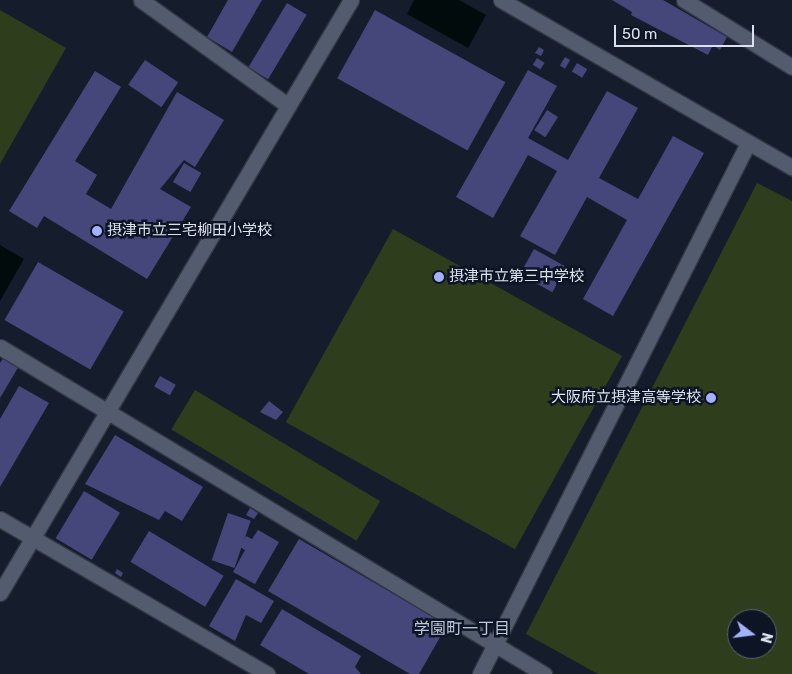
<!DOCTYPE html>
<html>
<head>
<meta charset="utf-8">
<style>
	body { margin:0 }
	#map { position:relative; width:792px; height:674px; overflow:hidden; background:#151d2d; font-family:Rubik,"Noto Sans JP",sans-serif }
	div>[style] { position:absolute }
	.green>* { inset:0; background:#2e3e1d; transform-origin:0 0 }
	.water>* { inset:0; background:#020b0c }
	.building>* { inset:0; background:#45477b; transform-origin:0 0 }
	.roads { filter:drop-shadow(1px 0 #333744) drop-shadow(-1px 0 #333744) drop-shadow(0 1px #333744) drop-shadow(0 -1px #333744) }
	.minor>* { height:15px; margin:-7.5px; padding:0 7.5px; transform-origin:7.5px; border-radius:7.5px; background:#535c6f }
	.dots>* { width:14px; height:14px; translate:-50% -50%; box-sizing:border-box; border:2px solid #0d1423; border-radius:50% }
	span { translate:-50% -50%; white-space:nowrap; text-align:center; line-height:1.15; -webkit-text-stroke:5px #0d1423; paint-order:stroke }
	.poi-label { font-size:15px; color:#dce2ed }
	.left { translate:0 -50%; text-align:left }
	.right { translate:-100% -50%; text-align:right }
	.neighbourhood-label { font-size:16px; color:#bbc6db }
	.north { position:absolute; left:727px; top:609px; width:50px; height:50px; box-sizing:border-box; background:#0d1423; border:1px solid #606674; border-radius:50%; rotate:105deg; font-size:14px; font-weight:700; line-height:20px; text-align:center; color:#dce2ed }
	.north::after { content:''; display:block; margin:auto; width:18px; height:22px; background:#a2b2fd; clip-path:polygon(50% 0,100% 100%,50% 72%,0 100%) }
	.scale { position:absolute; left:614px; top:25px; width:140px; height:22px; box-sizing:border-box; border:2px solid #dce2ed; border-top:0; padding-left:6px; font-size:15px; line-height:18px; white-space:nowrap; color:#dce2ed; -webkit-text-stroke:4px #0d1423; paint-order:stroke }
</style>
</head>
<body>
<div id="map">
	<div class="green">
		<i style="clip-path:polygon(0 10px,66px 48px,0 164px)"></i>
		<i style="clip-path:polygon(evenodd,757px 183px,792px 201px,792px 674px,598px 674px,526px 634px,757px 183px,737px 619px,767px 619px,767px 649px,737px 649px,737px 619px)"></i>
		<i style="left:393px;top:229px;width:262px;height:221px;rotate:29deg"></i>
		<i style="left:195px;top:390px;width:216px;height:46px;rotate:31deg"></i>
	</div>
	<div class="water">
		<i style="clip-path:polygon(414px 0,459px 0,486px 15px,468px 48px,407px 14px)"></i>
		<i style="clip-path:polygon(0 245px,24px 259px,0 301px)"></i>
	</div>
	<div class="building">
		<i style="clip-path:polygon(228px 0,262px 0,232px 52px,207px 37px)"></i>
		<i style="clip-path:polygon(612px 0,663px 0,727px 37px,720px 50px,713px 45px,708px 55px,631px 15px,632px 12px)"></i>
		<i style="left:287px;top:3px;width:23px;height:75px;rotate:31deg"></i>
		<i style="left:375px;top:10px;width:149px;height:78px;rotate:29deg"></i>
		<i style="clip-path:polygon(539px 47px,544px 50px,541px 56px,535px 53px)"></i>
		<i style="left:565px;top:57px;width:6px;height:10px;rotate:31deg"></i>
		<i style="left:537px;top:58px;width:9px;height:8px;rotate:32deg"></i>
		<i style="left:145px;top:60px;width:40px;height:30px;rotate:34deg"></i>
		<i style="left:577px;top:63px;width:12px;height:10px;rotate:31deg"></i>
		<i style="clip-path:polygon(528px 70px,557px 86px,528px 138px,568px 160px,607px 91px,638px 108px,599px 178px,638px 199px,673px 136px,704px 153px,613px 316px,583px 299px,627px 220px,587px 197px,555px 255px,520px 236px,557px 171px,528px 155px,493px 218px,456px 197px)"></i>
		<i style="clip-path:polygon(95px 71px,121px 87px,75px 161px,97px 175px,86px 194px,111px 209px,177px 92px,224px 120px,195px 167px,184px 160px,160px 189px,191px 207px,147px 279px,44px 216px,37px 228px,9px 211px)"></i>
		<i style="left:547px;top:110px;width:13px;height:24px;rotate:32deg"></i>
		<i style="left:184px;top:163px;width:20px;height:22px;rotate:30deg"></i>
		<i style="left:534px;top:249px;width:37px;height:29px;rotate:29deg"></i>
		<i style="left:38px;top:262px;width:99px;height:67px;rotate:30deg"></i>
		<i style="clip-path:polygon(4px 357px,19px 366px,0 398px,0 363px)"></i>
		<i style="left:160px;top:376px;width:18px;height:12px;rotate:29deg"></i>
		<i style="clip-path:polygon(19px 386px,49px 403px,0 487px,0 419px)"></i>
		<i style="clip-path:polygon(269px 401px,283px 412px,276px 420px,260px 412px)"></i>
		<i style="clip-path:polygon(115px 435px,203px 487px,182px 521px,165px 511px,159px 520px,85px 484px)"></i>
		<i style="left:84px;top:491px;width:42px;height:55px;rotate:31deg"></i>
		<i style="clip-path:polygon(250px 508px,258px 513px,254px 519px,246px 515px)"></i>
		<i style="left:228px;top:513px;width:24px;height:50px;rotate:19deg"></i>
		<i style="clip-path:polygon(258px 530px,279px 542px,255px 584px,233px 572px,245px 550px,240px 547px,246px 536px,252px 539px)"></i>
		<i style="left:149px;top:531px;width:87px;height:36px;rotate:31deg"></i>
		<i style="clip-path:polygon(299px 539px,447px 625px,419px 674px,410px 674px,268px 591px)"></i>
		<i style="clip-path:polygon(117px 569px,123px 573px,121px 577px,115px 573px)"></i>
		<i style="clip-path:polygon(236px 579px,274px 601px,261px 623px,246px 615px,235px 641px,209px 626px)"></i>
		<i style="clip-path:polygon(282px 609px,361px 656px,355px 667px,361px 674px,309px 674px,260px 645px)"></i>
	</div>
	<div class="roads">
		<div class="minor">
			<i style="left:141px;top:0;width:180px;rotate:35.7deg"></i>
			<i style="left:501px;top:0;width:336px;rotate:29.9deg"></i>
			<i style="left:684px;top:0;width:127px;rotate:31.8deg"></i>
			<i style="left:0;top:347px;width:635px;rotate:31.01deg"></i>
			<i style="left:0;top:519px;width:309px;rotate:30.1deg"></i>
			<i style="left:0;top:593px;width:689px;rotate:-59.38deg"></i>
			<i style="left:480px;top:674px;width:595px;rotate:-63.22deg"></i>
		</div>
	</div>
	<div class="dots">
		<i style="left:97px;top:231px;background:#a2b2fd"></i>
		<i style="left:439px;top:277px;background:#a2b2fd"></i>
		<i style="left:711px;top:398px;background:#a2b2fd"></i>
	</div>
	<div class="poi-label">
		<span class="left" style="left:107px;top:231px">摂津市立三宅柳田小学校</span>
		<span class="left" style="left:449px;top:277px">摂津市立第三中学校</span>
		<span class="right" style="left:701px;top:398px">大阪府立摂津高等学校</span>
	</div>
	<div class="neighbourhood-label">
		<span style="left:462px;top:629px">学園町一丁目</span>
	</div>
	<div class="north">N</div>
	<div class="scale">50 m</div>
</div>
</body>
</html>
